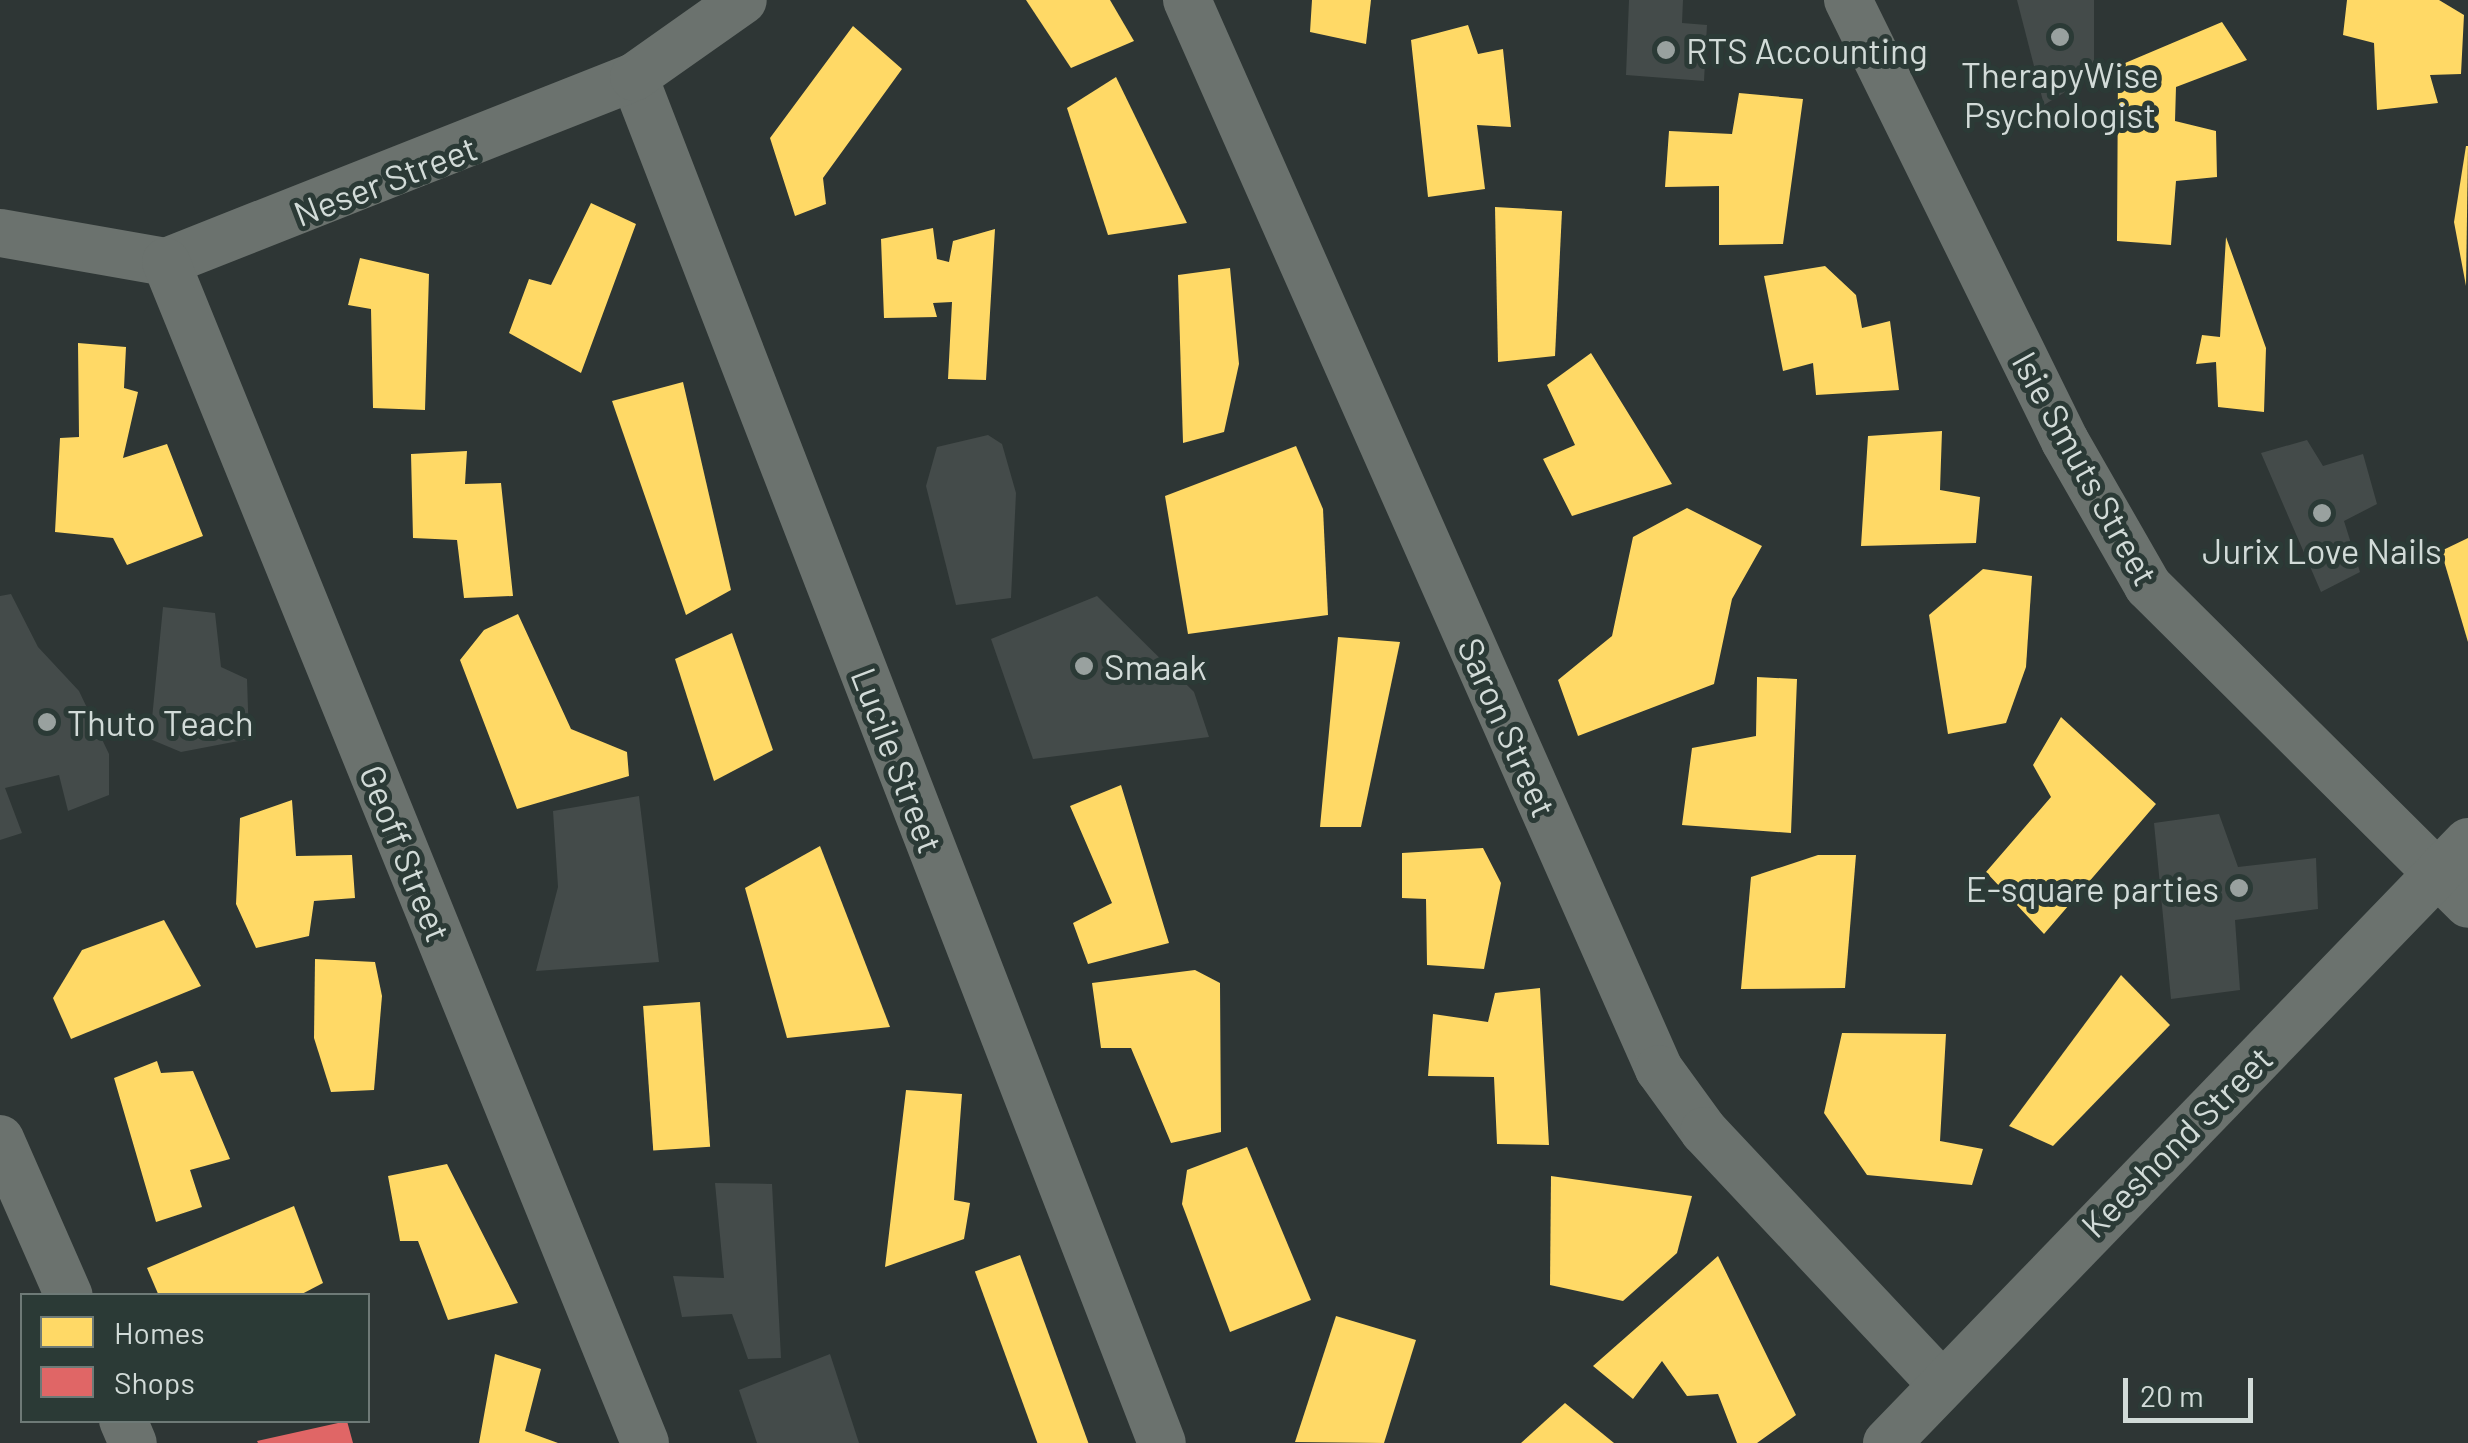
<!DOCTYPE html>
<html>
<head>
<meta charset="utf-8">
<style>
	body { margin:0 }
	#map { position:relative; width:2468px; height:1443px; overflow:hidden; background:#2e3635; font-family:Barlow,sans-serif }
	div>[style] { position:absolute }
	.homes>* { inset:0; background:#ffd966; transform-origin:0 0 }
	.shops>* { inset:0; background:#e06666 }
	.building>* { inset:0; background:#444b4a }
	.street>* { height:48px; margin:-24px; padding:0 24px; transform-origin:24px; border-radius:24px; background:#6b726e }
	.dots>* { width:28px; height:28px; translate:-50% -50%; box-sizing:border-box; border:5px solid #2b3a36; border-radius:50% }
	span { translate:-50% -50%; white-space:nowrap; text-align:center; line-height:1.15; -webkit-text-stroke:10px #2b3a36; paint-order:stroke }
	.poi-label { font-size:35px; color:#d2dbd8 }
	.left { translate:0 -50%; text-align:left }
	.right { translate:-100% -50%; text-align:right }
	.street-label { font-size:35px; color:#d2dbd8 }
	.legend { position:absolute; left:20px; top:1293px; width:350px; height:130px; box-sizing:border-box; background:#2b3a36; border:2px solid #6e7a77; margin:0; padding:12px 18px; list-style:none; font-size:30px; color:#d2dbd8 }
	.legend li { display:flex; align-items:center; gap:20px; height:50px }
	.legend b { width:50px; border:2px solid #6e7a77 }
	.scale { position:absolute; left:2123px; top:1378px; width:130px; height:45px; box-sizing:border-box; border:5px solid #d2dbd8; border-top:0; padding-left:12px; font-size:30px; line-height:35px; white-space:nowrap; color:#d2dbd8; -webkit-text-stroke:8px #2b3a36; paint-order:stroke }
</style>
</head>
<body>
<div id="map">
	<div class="homes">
		<i style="clip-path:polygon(1026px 0,1110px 0,1134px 41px,1071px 68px)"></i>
		<i style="clip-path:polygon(1312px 0,1371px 0,1366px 44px,1310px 32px)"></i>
		<i style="clip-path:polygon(2347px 0,2439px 0,2464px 15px,2461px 74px,2430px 75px,2438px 103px,2377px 110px,2374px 43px,2343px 35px)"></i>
		<i style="clip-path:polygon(2222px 22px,2247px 60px,2176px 87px,2175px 121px,2216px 131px,2217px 177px,2176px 181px,2171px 245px,2117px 241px,2118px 66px)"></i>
		<i style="clip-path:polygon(1468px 25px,1478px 54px,1503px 49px,1511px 127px,1477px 125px,1485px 189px,1428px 197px,1411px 40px)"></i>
		<i style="clip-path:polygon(853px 26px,902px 69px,823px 178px,826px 204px,795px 216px,770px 138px)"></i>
		<i style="clip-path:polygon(1116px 77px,1187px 223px,1108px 235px,1067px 108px)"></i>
		<i style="clip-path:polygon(1739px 93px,1803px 99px,1783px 244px,1719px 245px,1719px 186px,1665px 187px,1669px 131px,1732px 134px)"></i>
		<i style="clip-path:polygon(2466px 146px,2468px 146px,2466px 286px,2454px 222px)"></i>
		<i style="clip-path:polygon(591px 203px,636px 224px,581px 373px,509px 333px,529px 279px,551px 285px)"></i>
		<i style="clip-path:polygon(1495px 207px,1562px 211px,1555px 356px,1498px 362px)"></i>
		<i style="clip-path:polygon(933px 228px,937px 259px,949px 262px,953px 241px,995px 229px,986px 380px,948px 379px,952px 302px,933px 303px,937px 317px,884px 318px,881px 239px)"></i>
		<i style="clip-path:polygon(2226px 237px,2266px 348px,2264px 412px,2218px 407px,2216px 362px,2196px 364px,2202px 335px,2220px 337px)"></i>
		<i style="clip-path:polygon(360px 258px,429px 274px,425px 410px,373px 408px,371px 309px,348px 305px)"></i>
		<i style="clip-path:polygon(1825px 266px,1856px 295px,1862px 328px,1890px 321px,1899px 390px,1816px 395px,1813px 363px,1783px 371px,1764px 276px)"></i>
		<i style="clip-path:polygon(1230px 268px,1239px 364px,1224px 432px,1183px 443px,1178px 275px)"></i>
		<i style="clip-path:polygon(78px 343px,126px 347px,124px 388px,138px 392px,123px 458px,167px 444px,203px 536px,127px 565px,113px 538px,55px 532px,60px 438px,79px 437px)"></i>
		<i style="clip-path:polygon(1591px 353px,1672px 484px,1572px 516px,1543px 459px,1575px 445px,1547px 385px)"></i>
		<i style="clip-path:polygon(683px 382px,731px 590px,686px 615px,612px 401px)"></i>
		<i style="clip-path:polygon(1942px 431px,1940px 490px,1980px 497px,1976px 543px,1861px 546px,1868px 436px)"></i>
		<i style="clip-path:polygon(1296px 446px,1323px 509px,1328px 615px,1188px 634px,1165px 496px)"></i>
		<i style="clip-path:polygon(467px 451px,465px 484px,501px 483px,513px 596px,464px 598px,457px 540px,413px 538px,411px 454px)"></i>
		<i style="clip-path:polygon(1687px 508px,1762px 546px,1732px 599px,1714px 684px,1578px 736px,1558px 680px,1612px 636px,1633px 537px)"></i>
		<i style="clip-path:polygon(2468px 538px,2468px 642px,2441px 551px)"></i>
		<i style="clip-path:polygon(1983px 569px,2032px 576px,2026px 667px,2006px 723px,1948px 734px,1929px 615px)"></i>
		<i style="clip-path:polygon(518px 614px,571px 729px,627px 752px,629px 776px,517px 809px,460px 660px,484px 630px)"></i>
		<i style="clip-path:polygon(732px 633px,773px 750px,714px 781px,675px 659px)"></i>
		<i style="clip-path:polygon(1338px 637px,1400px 642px,1361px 827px,1320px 827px)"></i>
		<i style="clip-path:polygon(1757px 677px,1797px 679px,1791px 833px,1682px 825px,1692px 748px,1756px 736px)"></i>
		<i style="clip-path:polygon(2061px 717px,2156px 804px,2044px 934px,1986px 872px,2051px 797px,2033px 765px)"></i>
		<i style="clip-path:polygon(1121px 785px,1169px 943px,1088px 964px,1073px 923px,1112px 903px,1070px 806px)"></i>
		<i style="clip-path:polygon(292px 800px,296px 856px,352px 855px,355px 898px,314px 901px,309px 936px,256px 948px,236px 904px,240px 818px)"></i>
		<i style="clip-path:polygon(820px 846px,890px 1027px,787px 1038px,745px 888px)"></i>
		<i style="clip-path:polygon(1483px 848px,1501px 883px,1484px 969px,1427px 965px,1426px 899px,1402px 898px,1402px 853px)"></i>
		<i style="clip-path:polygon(1818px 855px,1856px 855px,1845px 988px,1741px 989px,1751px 877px)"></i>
		<i style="clip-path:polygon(164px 920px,201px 986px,71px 1039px,53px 998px,82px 950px)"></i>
		<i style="clip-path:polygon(315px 959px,375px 962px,382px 996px,374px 1090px,331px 1092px,314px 1038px)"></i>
		<i style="clip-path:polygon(1195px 970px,1220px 983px,1221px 1132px,1171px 1143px,1131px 1048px,1101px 1048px,1092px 983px)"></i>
		<i style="clip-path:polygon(2121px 975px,2170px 1025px,2053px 1146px,2009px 1126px)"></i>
		<i style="clip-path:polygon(1540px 988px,1549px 1145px,1497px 1144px,1494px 1077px,1428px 1076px,1433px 1014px,1488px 1022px,1495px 993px)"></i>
		<i style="left:700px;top:1002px;width:145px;height:57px;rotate:86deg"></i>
		<i style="clip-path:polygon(1842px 1033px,1946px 1034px,1940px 1141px,1983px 1149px,1972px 1185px,1867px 1175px,1824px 1113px)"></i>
		<i style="clip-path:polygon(157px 1061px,161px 1073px,193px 1071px,230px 1159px,190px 1170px,202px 1207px,156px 1222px,114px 1078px)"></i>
		<i style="clip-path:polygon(906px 1090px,962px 1094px,954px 1200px,970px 1203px,964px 1239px,885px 1267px)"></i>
		<i style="clip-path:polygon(1247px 1147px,1311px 1300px,1230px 1332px,1182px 1204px,1187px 1170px)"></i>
		<i style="clip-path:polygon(447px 1164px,518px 1303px,448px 1320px,418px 1241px,400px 1241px,388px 1176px)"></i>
		<i style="clip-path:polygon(1551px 1176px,1692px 1196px,1677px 1253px,1623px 1301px,1550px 1285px)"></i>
		<i style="clip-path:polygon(294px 1206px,323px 1283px,298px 1296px,159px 1296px,147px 1268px)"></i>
		<i style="left:1020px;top:1255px;width:201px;height:48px;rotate:70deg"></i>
		<i style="clip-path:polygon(1718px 1256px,1796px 1415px,1757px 1443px,1737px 1443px,1718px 1394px,1687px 1396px,1662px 1361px,1633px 1399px,1593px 1366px)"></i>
		<i style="clip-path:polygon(1336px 1316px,1416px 1340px,1384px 1443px,1295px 1442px)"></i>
		<i style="clip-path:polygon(495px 1354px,541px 1369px,525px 1431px,558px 1443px,479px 1443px)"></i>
		<i style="clip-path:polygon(1565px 1403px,1614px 1443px,1521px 1443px)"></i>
	</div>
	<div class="shops">
		<i style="clip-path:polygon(347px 1421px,353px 1443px,258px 1443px,257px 1441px)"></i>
	</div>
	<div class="building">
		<i style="clip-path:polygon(1629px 0,1683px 0,1682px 23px,1707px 25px,1704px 81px,1626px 75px)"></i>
		<i style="clip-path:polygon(2017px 0,2094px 0,2094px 74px,2044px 105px)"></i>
		<i style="clip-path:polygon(988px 435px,1002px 444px,1016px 493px,1011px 598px,956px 605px,926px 486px,937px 447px)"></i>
		<i style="clip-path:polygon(2307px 440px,2323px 466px,2363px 454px,2377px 504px,2344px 521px,2360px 572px,2321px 592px,2261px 453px)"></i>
		<i style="clip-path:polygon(11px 594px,38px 647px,79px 691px,109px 754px,109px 795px,68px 811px,59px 775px,5px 788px,22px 833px,0 840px,0 596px)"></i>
		<i style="clip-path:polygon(1097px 596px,1194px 692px,1209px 737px,1033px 759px,991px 639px)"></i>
		<i style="clip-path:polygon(163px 607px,215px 613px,221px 667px,247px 679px,249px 739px,181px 752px,150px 739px)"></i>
		<i style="clip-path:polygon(639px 796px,659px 962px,536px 971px,558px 887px,553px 811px)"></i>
		<i style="clip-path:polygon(2219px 814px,2238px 867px,2316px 858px,2318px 909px,2235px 920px,2240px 990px,2171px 999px,2154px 823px)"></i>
		<i style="clip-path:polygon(715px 1183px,772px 1184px,781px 1358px,748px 1359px,732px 1314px,682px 1317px,673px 1276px,724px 1278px)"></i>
		<i style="clip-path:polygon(830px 1354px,859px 1443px,757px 1443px,739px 1390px)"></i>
	</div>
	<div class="street">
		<i style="left:1187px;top:0;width:1169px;rotate:66.18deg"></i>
		<i style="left:1659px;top:1069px;width:77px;rotate:54deg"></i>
		<i style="left:1704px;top:1131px;width:343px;rotate:46.8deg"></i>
		<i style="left:1848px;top:0;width:491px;rotate:63.8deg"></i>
		<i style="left:2065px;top:441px;width:167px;rotate:60.2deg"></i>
		<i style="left:2148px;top:586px;width:451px;rotate:44.8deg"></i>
		<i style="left:634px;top:77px;width:1464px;rotate:68.87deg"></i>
		<i style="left:0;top:233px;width:169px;rotate:9.9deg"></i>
		<i style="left:166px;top:262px;width:503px;rotate:-21.57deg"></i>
		<i style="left:634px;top:77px;width:133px;rotate:-35.2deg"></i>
		<i style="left:166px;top:262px;width:1274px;rotate:67.92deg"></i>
		<i style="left:0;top:1139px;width:171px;rotate:66.3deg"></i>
		<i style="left:123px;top:1420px;width:25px;rotate:67deg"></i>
		<i style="left:1887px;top:1443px;width:836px;rotate:-45.97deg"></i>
	</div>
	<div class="dots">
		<i style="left:2060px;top:37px;background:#99a19f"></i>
		<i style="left:1666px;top:50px;background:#99a19f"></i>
		<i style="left:2322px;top:513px;background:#99a19f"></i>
		<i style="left:1084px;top:666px;background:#99a19f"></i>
		<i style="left:47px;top:722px;background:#99a19f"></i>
		<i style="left:2239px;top:888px;background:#99a19f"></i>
	</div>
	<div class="poi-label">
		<span class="left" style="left:1686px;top:50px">RTS Accounting</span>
		<span style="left:2060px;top:94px">TherapyWise<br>Psychologist</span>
		<span style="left:2322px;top:550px">Jurix Love Nails</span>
		<span class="left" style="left:1104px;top:666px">Smaak</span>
		<span class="left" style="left:67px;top:722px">Thuto Teach</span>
		<span class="right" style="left:2219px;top:888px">E-square parties</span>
	</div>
	<div class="street-label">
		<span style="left:385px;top:180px;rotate:-21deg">Neser Street</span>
		<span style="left:2086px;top:468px;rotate:61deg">Isie Smuts Street</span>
		<span style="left:1508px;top:727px;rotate:66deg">Saron Street</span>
		<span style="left:898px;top:760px;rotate:69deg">Lucile Street</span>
		<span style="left:406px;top:853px;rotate:68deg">Geoff Street</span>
		<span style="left:2176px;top:1141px;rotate:-45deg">Keeshond Street</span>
	</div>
	<ul class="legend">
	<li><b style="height:28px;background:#ffd966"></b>Homes</li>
	<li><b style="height:28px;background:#e06666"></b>Shops</li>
	</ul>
	<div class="scale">20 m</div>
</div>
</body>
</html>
